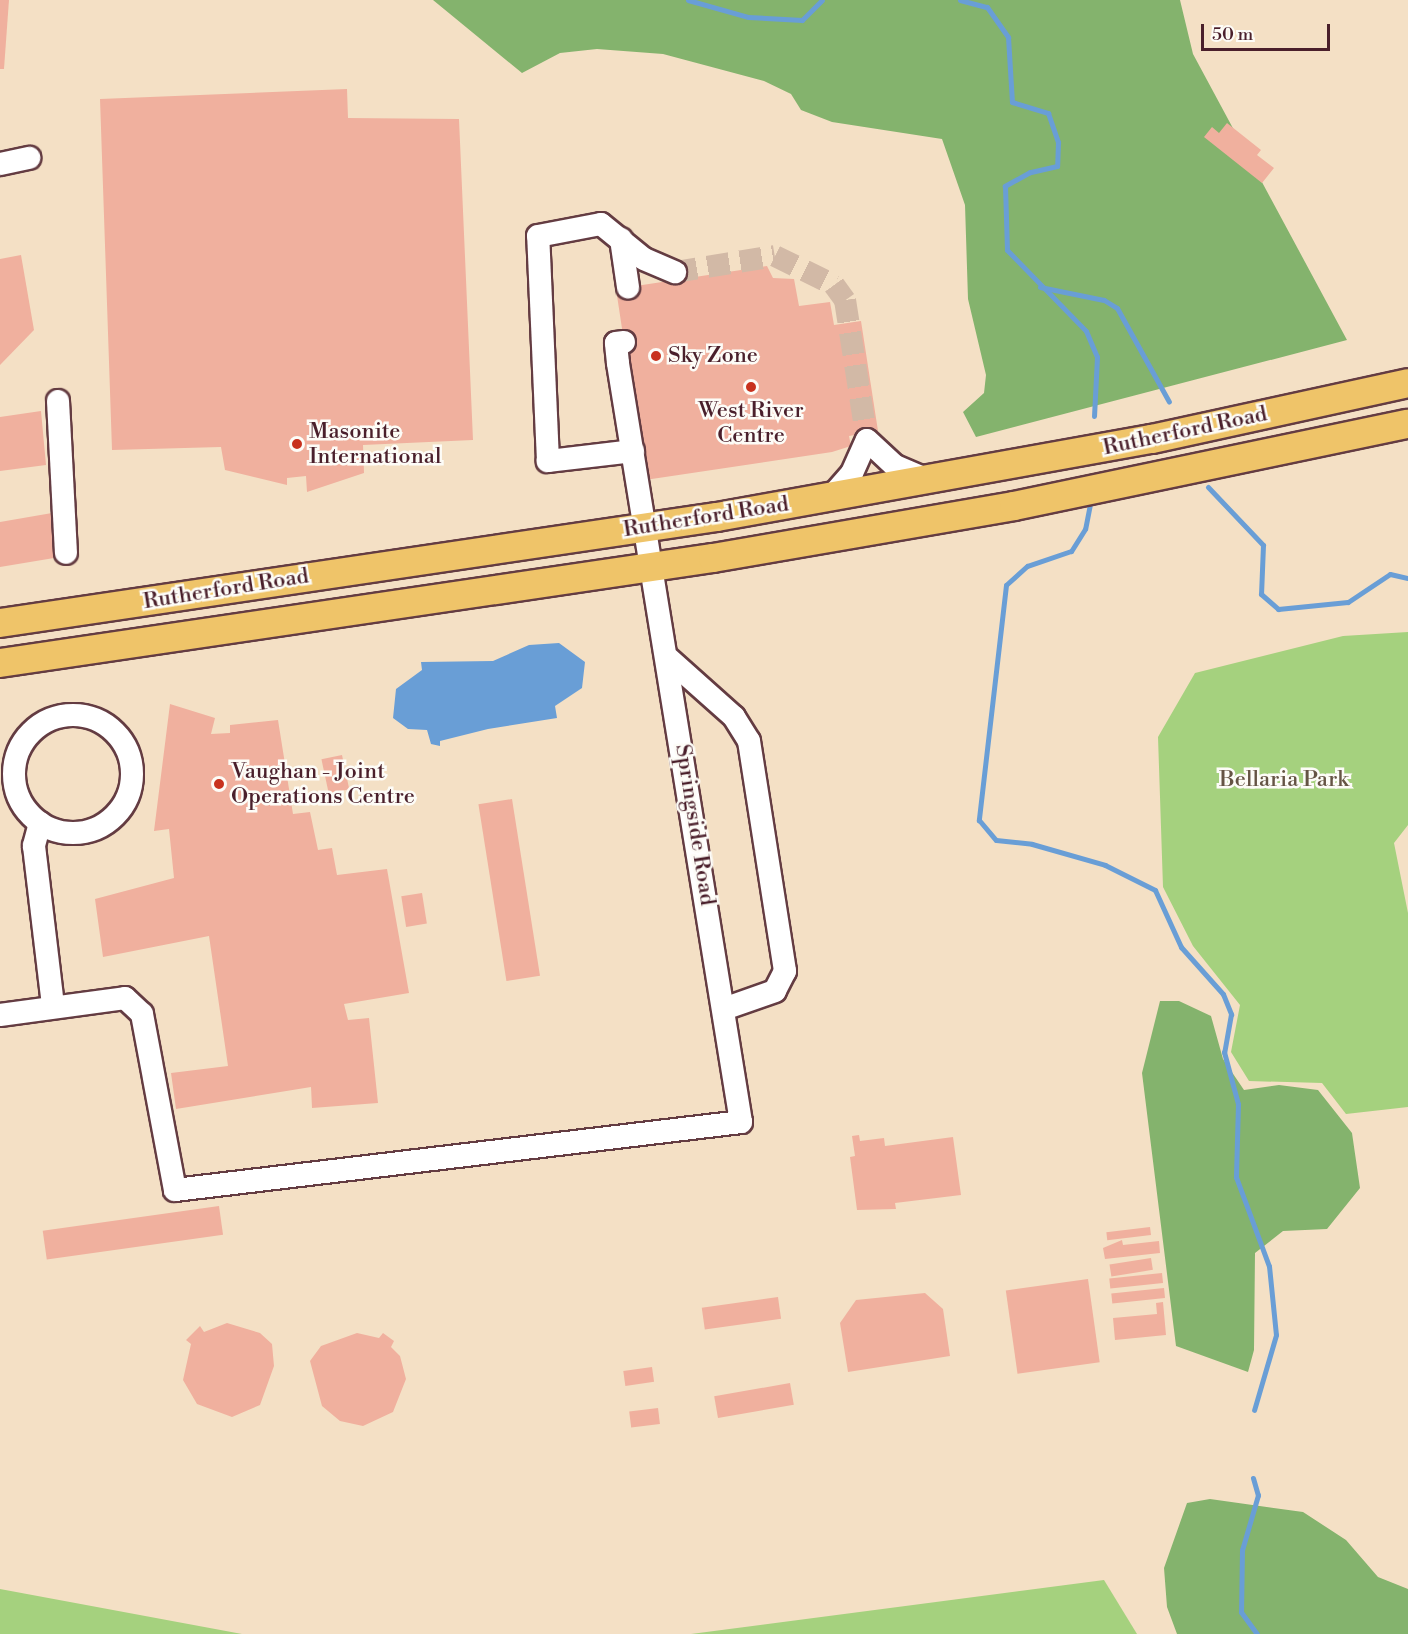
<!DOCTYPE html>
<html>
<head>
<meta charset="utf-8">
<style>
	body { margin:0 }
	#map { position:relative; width:1408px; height:1634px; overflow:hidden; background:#f4e0c5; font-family:"Libre Bodoni",serif }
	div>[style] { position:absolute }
	.green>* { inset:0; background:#a5d17e }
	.forest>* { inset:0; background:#84b36d }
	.water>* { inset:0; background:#699ed6 }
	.stream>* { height:5px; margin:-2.5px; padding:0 2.5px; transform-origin:2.5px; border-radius:2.5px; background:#699ed6 }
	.building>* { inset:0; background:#f0b09e; transform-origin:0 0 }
	.minor-tunnel>* { height:22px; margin-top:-11px; transform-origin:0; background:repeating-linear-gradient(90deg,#d2b9a6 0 22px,transparent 0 33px) }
	.roads { filter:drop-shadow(2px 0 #643c42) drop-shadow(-2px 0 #643c42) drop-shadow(0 2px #643c42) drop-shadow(0 -2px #643c42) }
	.minor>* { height:22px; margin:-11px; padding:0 11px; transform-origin:11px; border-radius:11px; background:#fff }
	.minor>.ring { margin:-11px; padding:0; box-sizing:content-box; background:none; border:22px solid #fff; border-radius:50% }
	.major>* { height:28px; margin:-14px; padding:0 14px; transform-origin:14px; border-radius:14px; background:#efc469 }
	.dots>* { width:16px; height:16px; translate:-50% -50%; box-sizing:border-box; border:3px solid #fdfcf7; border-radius:50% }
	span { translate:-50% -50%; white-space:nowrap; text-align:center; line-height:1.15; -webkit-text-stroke:5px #fdfcf7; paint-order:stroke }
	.poi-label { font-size:22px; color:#4a1f2b }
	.left { translate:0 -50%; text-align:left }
	.street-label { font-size:22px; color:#4a1f2b }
	.park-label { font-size:22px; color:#655444 }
	.scale { position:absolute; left:1201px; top:24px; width:129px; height:27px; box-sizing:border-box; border:3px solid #4a1f2b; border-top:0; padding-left:8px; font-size:18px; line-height:21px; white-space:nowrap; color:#4a1f2b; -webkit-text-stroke:4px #fdfcf7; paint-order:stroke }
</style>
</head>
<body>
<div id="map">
	<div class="green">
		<i style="clip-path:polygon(1408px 632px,1408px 825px,1394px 843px,1408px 913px,1408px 1107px,1346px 1114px,1322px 1083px,1249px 1081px,1231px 1052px,1240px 1005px,1193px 946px,1163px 887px,1158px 737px,1195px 673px,1343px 636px)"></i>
		<i style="clip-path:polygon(1104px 1580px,1137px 1634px,691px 1634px)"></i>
		<i style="clip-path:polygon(0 1589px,242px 1634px,0 1634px)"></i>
	</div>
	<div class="forest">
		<i style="clip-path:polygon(433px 0,1180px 0,1193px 54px,1347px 340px,976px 437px,963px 412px,984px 393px,986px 375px,968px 299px,965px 205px,942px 139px,832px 122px,801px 110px,791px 94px,764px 81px,663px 54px,597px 49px,560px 53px,522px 73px)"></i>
		<i style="clip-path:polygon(1160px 1001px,1179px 1001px,1211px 1016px,1223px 1059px,1244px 1090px,1279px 1085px,1318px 1090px,1352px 1133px,1360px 1188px,1327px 1229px,1283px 1231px,1255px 1253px,1254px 1350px,1248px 1372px,1176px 1346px,1142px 1073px)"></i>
		<i style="clip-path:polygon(1210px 1499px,1303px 1512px,1346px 1540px,1378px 1577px,1408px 1589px,1408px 1634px,1177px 1634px,1167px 1607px,1164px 1568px,1187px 1503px)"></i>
	</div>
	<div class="water">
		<i style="clip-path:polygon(559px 643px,585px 662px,582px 688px,555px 706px,557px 718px,488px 729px,440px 741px,440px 746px,431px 744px,427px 730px,408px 729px,393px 718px,396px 689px,422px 670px,421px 662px,493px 661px,529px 645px)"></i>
	</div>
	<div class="stream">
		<i style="left:688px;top:0;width:62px;rotate:15.8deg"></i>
		<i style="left:748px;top:17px;width:54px;rotate:3.2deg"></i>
		<i style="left:802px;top:20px;width:28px;rotate:-45deg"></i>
		<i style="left:960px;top:0;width:28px;rotate:15deg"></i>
		<i style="left:987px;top:7px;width:37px;rotate:55deg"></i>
		<i style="left:1008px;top:37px;width:65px;rotate:86.5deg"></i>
		<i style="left:1012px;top:102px;width:38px;rotate:17deg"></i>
		<i style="left:1048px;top:113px;width:31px;rotate:71deg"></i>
		<i style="left:1058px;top:142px;width:24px;rotate:92deg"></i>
		<i style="left:1057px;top:166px;width:28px;rotate:167deg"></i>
		<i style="left:1030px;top:172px;width:29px;rotate:151deg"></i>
		<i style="left:1005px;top:186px;width:64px;rotate:88.2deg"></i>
		<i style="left:1007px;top:250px;width:113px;rotate:45.7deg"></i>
		<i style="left:1086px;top:331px;width:28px;rotate:67deg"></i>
		<i style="left:1097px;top:357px;width:59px;rotate:92.9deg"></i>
		<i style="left:1040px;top:287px;width:65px;rotate:11.5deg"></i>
		<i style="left:1104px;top:300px;width:15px;rotate:32deg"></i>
		<i style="left:1117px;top:308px;width:107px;rotate:61deg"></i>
		<i style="left:1208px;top:487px;width:80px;rotate:46.5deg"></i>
		<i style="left:1263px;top:545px;width:49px;rotate:92.3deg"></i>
		<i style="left:1261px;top:594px;width:23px;rotate:41deg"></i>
		<i style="left:1278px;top:609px;width:70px;rotate:-5.7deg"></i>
		<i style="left:1348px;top:602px;width:50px;rotate:-33.7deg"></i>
		<i style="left:1390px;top:574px;width:18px;rotate:13deg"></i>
		<i style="left:1090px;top:504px;width:25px;rotate:101deg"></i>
		<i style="left:1085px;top:529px;width:26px;rotate:122deg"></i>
		<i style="left:1071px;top:551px;width:46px;rotate:161.2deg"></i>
		<i style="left:1027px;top:566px;width:28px;rotate:138deg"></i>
		<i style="left:1006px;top:585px;width:237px;rotate:96.6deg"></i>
		<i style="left:979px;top:820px;width:26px;rotate:50deg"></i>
		<i style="left:996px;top:840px;width:36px;rotate:6deg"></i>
		<i style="left:1032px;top:844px;width:76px;rotate:16deg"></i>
		<i style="left:1105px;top:865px;width:56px;rotate:26.6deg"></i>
		<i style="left:1155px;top:890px;width:63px;rotate:65.5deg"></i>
		<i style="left:1181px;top:947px;width:63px;rotate:48.2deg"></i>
		<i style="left:1223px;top:994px;width:22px;rotate:68deg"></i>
		<i style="left:1231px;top:1014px;width:39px;rotate:100deg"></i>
		<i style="left:1224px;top:1052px;width:54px;rotate:74.9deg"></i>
		<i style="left:1238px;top:1104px;width:73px;rotate:91.6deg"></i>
		<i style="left:1236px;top:1177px;width:95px;rotate:69.7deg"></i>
		<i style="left:1269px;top:1266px;width:69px;rotate:84.2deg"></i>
		<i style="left:1276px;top:1335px;width:78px;rotate:106.3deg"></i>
		<i style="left:1253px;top:1478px;width:18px;rotate:74deg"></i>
		<i style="left:1258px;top:1495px;width:57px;rotate:106.2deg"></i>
		<i style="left:1242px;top:1550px;width:62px;rotate:90.9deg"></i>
		<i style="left:1241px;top:1612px;width:27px;rotate:54deg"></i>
	</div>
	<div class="building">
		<i style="clip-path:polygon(0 0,9px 0,4px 69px,0 69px)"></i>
		<i style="clip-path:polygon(347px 89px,348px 118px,459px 119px,473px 440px,363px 445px,364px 473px,307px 492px,306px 476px,287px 478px,287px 485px,225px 470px,221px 447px,112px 450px,100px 99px)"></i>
		<i style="clip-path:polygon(1227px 123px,1261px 150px,1257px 155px,1274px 168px,1262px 183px,1204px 137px,1212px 127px,1219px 133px)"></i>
		<i style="clip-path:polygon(21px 255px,34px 330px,0 365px,0 259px)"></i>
		<i style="clip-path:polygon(767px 266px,773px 278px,794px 279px,799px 306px,830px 302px,834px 325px,861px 321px,878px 431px,849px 436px,851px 446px,832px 452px,645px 480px,616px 289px)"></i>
		<i style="clip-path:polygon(41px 411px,46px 465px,0 471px,0 417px)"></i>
		<i style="clip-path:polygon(52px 513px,54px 558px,0 567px,0 522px)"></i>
		<i style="clip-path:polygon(170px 704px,215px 718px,211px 734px,230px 733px,230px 725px,278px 720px,293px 814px,310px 812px,318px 850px,332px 848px,337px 875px,387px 869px,409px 993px,344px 1004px,348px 1020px,369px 1018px,378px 1103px,312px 1108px,311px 1087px,176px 1109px,171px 1073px,228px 1066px,209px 936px,103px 957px,95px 899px,174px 878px,169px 829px,154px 831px)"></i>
		<i style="left:342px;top:755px;width:35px;height:21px;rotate:78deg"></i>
		<i style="left:512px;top:799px;width:179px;height:34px;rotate:81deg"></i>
		<i style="left:422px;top:893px;width:31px;height:21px;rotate:81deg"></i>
		<i style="clip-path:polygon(859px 1135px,860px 1141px,884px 1138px,885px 1146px,953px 1137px,961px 1195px,895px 1203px,896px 1209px,857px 1210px,850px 1157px,855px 1156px,852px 1136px)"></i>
		<i style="left:219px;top:1206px;width:29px;height:178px;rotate:82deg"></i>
		<i style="left:1150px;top:1227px;width:8px;height:44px;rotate:83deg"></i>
		<i style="clip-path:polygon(1122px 1240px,1123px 1245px,1159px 1241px,1160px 1253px,1105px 1259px,1103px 1248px)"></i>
		<i style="left:1151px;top:1258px;width:12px;height:42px;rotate:81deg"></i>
		<i style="left:1162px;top:1273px;width:10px;height:53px;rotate:84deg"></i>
		<i style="left:1088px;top:1279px;width:84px;height:83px;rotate:82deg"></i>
		<i style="left:1164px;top:1288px;width:10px;height:53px;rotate:84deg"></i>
		<i style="clip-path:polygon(925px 1293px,943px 1309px,950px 1356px,848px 1372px,840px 1323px,856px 1300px)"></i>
		<i style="left:778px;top:1297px;width:22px;height:77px;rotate:82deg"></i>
		<i style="clip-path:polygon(1163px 1302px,1166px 1335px,1115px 1340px,1113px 1318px,1157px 1314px,1156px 1303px)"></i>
		<i style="clip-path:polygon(227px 1323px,260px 1333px,272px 1344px,274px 1366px,260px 1405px,232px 1417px,197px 1404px,183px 1380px,191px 1344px,186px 1340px,200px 1326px,204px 1332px)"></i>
		<i style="clip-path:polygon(357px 1333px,379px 1338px,383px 1333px,394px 1341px,391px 1347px,400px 1356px,406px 1379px,393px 1412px,363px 1426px,340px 1421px,322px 1406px,310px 1361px,321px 1346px)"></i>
		<i style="left:652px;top:1367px;width:15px;height:29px;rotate:82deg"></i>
		<i style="left:790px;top:1383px;width:22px;height:77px;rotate:80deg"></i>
		<i style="left:658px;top:1408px;width:16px;height:29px;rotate:83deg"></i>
	</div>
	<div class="minor-tunnel">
		<i style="left:675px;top:272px;width:101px;rotate:-9.1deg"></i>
		<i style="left:775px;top:256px;width:66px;rotate:26.2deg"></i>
		<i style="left:834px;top:285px;width:19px;rotate:54deg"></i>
		<i style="left:845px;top:300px;width:142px;rotate:81.1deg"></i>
	</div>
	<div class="roads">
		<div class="minor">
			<i style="left:0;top:164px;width:30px;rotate:-12deg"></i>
			<i style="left:621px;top:239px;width:49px;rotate:81.7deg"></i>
			<i style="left:58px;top:401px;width:152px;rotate:87deg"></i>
			<i style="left:633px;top:451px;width:86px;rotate:173.3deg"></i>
			<i style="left:548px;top:461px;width:225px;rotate:-92.5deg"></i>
			<i style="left:538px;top:236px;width:64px;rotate:-10.8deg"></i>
			<i style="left:601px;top:224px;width:55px;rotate:39.1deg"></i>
			<i style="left:644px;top:259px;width:34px;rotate:23deg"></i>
			<i style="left:832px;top:496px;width:30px;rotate:-49deg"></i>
			<i style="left:852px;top:473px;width:36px;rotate:-66deg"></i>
			<i style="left:867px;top:440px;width:38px;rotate:43deg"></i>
			<i style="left:895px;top:466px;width:33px;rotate:23deg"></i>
			<i style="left:669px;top:659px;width:87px;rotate:41.7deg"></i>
			<i style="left:734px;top:717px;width:28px;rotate:58deg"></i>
			<i style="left:749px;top:741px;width:233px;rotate:81.1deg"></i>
			<i style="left:785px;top:971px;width:22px;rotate:117deg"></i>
			<i style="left:775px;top:991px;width:54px;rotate:160.6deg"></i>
			<i class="ring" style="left:14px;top:715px;width:96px;height:96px"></i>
			<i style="left:40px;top:823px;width:24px;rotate:105deg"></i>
			<i style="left:34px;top:846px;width:161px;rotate:83.2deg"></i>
			<i style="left:0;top:1015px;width:126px;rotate:-7.7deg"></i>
			<i style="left:125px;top:998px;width:23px;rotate:43deg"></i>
			<i style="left:142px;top:1014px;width:179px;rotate:79.4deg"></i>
			<i style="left:175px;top:1190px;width:570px;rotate:-6.85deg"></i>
			<i style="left:741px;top:1122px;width:769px;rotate:-99.21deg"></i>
			<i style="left:618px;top:363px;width:20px;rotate:-96deg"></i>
			<i style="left:616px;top:343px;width:8px;rotate:-7deg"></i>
		</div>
		<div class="major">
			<i style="left:0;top:623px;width:725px;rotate:-8.41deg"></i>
			<i style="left:717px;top:517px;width:442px;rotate:-10.2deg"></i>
			<i style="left:1152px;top:439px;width:262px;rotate:-12.3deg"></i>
			<i style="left:0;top:663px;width:721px;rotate:-8.38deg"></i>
			<i style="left:713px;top:558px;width:305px;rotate:-9.8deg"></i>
			<i style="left:1014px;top:506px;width:402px;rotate:-11.8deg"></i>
		</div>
	</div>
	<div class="dots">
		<i style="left:656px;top:356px;background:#c8321e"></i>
		<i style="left:751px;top:387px;background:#c8321e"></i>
		<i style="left:297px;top:444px;background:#c8321e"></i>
		<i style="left:219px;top:784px;background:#c8321e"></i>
	</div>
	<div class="poi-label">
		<span class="left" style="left:668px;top:356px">Sky Zone</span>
		<span style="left:751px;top:423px">West River<br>Centre</span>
		<span class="left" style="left:309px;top:444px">Masonite<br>International</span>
		<span class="left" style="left:231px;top:784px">Vaughan - Joint<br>Operations Centre</span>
	</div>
	<div class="street-label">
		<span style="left:1185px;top:431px;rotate:-12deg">Rutherford Road</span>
		<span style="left:706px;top:517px;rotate:-9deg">Rutherford Road</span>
		<span style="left:226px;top:589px;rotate:-9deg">Rutherford Road</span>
		<span style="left:695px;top:825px;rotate:81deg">Springside Road</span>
	</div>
	<div class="park-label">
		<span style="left:1284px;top:780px">Bellaria Park</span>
	</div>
	<div class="scale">50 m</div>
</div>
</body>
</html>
